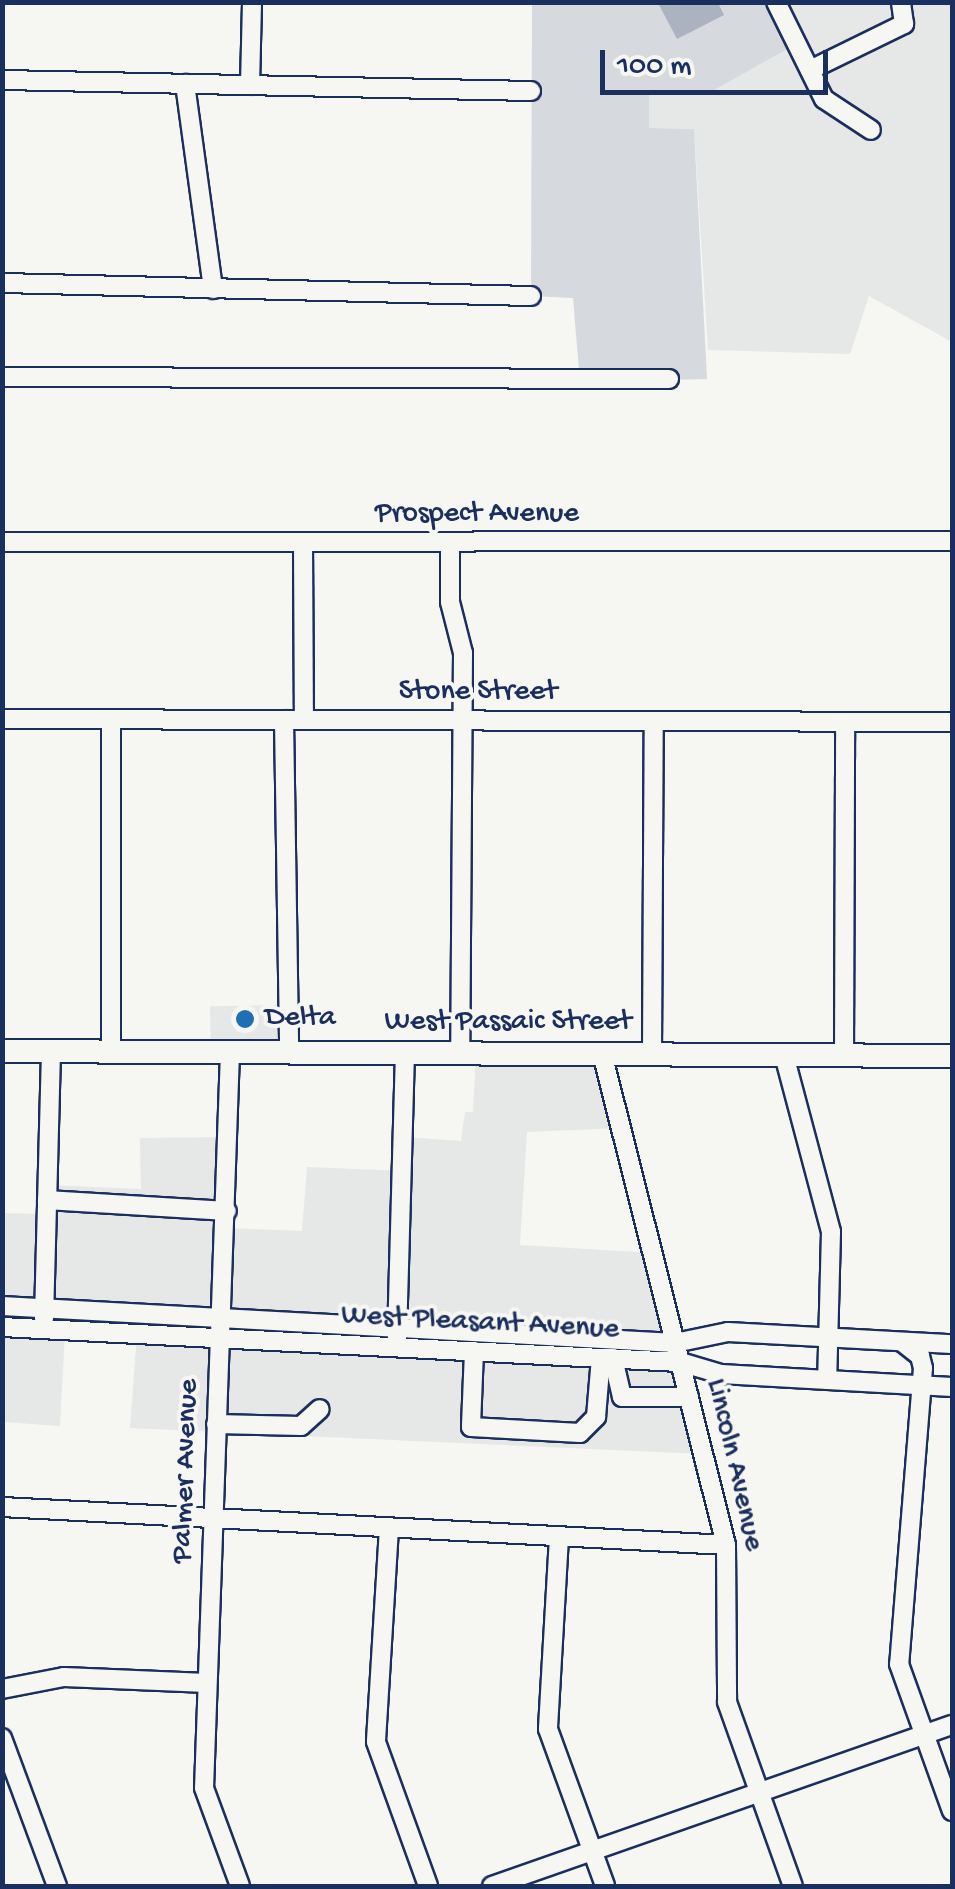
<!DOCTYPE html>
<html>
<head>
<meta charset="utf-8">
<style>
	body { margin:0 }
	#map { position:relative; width:955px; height:1889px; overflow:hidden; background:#f6f6f2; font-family:"Gochi Hand",sans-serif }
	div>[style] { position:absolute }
	.built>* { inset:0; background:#e6e7e7; transform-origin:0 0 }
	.green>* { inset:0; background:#d6d9dd }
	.water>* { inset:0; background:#abb2c0 }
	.roads { filter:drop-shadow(2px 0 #1b2f5e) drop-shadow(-2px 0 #1b2f5e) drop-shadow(0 2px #1b2f5e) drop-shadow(0 -2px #1b2f5e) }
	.minor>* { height:18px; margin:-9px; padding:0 9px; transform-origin:9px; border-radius:9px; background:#f6f6f2 }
	.major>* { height:22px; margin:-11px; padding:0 11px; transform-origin:11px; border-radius:11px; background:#f6f6f2 }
	.dots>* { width:28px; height:28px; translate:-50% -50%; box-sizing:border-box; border:5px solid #f6f6f2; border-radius:50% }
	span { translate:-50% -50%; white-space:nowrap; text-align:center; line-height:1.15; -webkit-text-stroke:8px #f6f6f2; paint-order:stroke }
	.street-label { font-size:30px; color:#1b2f5e }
	.poi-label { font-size:30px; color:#1b2f5e }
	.left { translate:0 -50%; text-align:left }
	.frame { position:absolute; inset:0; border:5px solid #1b2f5e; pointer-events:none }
	.scale { position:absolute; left:600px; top:50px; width:228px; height:45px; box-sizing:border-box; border:5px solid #1b2f5e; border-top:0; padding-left:12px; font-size:30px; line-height:35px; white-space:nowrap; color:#1b2f5e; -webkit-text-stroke:8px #f6f6f2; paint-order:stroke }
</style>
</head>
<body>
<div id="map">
	<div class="built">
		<i style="clip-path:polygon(776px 3px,952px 3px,952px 342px,869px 296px,850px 354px,708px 350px,694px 129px,649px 128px,649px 91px,707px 94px)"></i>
		<i style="left:288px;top:1005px;width:47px;height:78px;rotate:89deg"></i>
		<i style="clip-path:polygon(476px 1053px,602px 1053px,621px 1128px,527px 1132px,520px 1245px,653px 1253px,703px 1454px,130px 1428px,137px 1334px,65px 1331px,60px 1426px,3px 1422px,2px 1213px,46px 1214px,47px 1185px,141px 1189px,140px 1138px,229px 1137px,226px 1228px,302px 1231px,307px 1167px,405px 1171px,405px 1137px,461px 1141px,465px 1112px,473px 1112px)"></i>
	</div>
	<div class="green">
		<i style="clip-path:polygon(532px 3px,776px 3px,796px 44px,707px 94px,649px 92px,649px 128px,694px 129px,707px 379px,580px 382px,573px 298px,531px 296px)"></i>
	</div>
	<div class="water">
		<i style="clip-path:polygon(658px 3px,718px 3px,724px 15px,677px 39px)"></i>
	</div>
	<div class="roads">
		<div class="minor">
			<i style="left:776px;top:2px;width:108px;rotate:63.7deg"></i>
			<i style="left:824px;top:99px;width:56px;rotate:33.4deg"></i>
			<i style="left:810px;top:70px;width:105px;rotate:-26.1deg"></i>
			<i style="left:904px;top:24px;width:22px;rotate:-98deg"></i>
			<i style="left:2px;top:80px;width:529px;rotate:1.19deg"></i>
			<i style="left:185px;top:84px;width:207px;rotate:82.2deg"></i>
			<i style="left:250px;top:85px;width:83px;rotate:-88.6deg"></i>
			<i style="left:2px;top:283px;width:529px;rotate:1.41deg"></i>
			<i style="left:2px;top:377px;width:667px;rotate:0.17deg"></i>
			<i style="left:2px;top:542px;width:950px;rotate:-0.06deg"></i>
			<i style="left:303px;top:542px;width:178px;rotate:89.7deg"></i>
			<i style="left:450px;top:542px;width:60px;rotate:90deg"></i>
			<i style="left:450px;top:602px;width:53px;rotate:75.7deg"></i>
			<i style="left:463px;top:653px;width:400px;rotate:90.4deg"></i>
			<i style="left:2px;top:719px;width:950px;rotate:0.18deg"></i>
			<i style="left:111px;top:719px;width:333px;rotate:90deg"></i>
			<i style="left:284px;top:720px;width:332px;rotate:89.1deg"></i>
			<i style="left:230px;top:1052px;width:736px;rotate:92.02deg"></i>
			<i style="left:204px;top:1788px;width:104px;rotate:69.8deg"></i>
			<i style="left:602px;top:1053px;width:507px;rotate:75.85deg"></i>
			<i style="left:726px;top:1545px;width:157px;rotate:89.6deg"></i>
			<i style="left:727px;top:1702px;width:195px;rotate:70.3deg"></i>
			<i style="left:652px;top:1053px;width:332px;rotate:-89.7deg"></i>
			<i style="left:784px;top:1055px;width:183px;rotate:75.1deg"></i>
			<i style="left:831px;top:1232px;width:148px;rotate:91.5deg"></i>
			<i style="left:844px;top:1055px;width:333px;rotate:-89.8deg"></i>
			<i style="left:47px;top:1200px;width:180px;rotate:3.5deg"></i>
			<i style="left:2px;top:1306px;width:674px;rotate:3.15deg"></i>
			<i style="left:675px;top:1343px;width:54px;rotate:-11.7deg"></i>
			<i style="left:728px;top:1332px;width:224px;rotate:3.1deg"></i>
			<i style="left:44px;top:1319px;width:267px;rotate:-88.5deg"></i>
			<i style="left:2px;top:1327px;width:679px;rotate:2.96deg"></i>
			<i style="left:680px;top:1362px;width:43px;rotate:16.3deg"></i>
			<i style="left:721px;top:1374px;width:231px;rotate:3.2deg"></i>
			<i style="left:397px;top:1338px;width:285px;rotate:-88.4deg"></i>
			<i style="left:902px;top:1342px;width:23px;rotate:38deg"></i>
			<i style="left:920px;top:1356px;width:12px;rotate:76deg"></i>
			<i style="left:923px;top:1368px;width:297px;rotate:94.6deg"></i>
			<i style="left:899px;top:1664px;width:156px;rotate:70.2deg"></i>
			<i style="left:474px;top:1351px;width:76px;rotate:92.3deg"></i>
			<i style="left:471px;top:1427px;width:109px;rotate:3.2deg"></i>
			<i style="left:580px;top:1433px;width:23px;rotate:-45deg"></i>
			<i style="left:596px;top:1417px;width:59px;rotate:-85.2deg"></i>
			<i style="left:613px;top:1358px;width:40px;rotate:77deg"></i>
			<i style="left:622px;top:1397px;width:67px"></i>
			<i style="left:216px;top:1424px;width:85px;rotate:1.3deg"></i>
			<i style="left:301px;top:1426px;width:25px;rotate:-42deg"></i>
			<i style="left:2px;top:1507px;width:725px;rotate:3deg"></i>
			<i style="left:389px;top:1528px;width:214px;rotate:93.5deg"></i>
			<i style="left:376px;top:1742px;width:153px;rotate:70.1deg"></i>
			<i style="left:559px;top:1537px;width:192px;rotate:93.3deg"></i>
			<i style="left:548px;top:1729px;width:167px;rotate:70deg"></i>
			<i style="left:2px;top:1689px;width:63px;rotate:-11deg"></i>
			<i style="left:64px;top:1677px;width:143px;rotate:2.4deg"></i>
			<i style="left:2px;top:1738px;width:158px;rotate:69.6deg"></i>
			<i style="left:492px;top:1886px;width:487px;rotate:-19.3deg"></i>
		</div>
		<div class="major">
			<i style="left:2px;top:1051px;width:950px;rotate:0.3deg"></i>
		</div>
	</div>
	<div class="dots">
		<i style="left:245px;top:1019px;background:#1f6fb2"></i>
	</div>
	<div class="street-label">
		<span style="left:477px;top:515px">Prospect Avenue</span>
		<span style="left:478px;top:693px">Stone Street</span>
		<span style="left:508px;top:1023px">West Passaic Street</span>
		<span style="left:480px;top:1324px;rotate:3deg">West Pleasant Avenue</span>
		<span style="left:733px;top:1465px;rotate:77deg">Lincoln Avenue</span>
		<span style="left:187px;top:1471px;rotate:-88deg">Palmer Avenue</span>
	</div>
	<div class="poi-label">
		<span class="left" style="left:265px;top:1019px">Delta</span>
	</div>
	<div class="frame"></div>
	<div class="scale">100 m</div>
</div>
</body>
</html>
